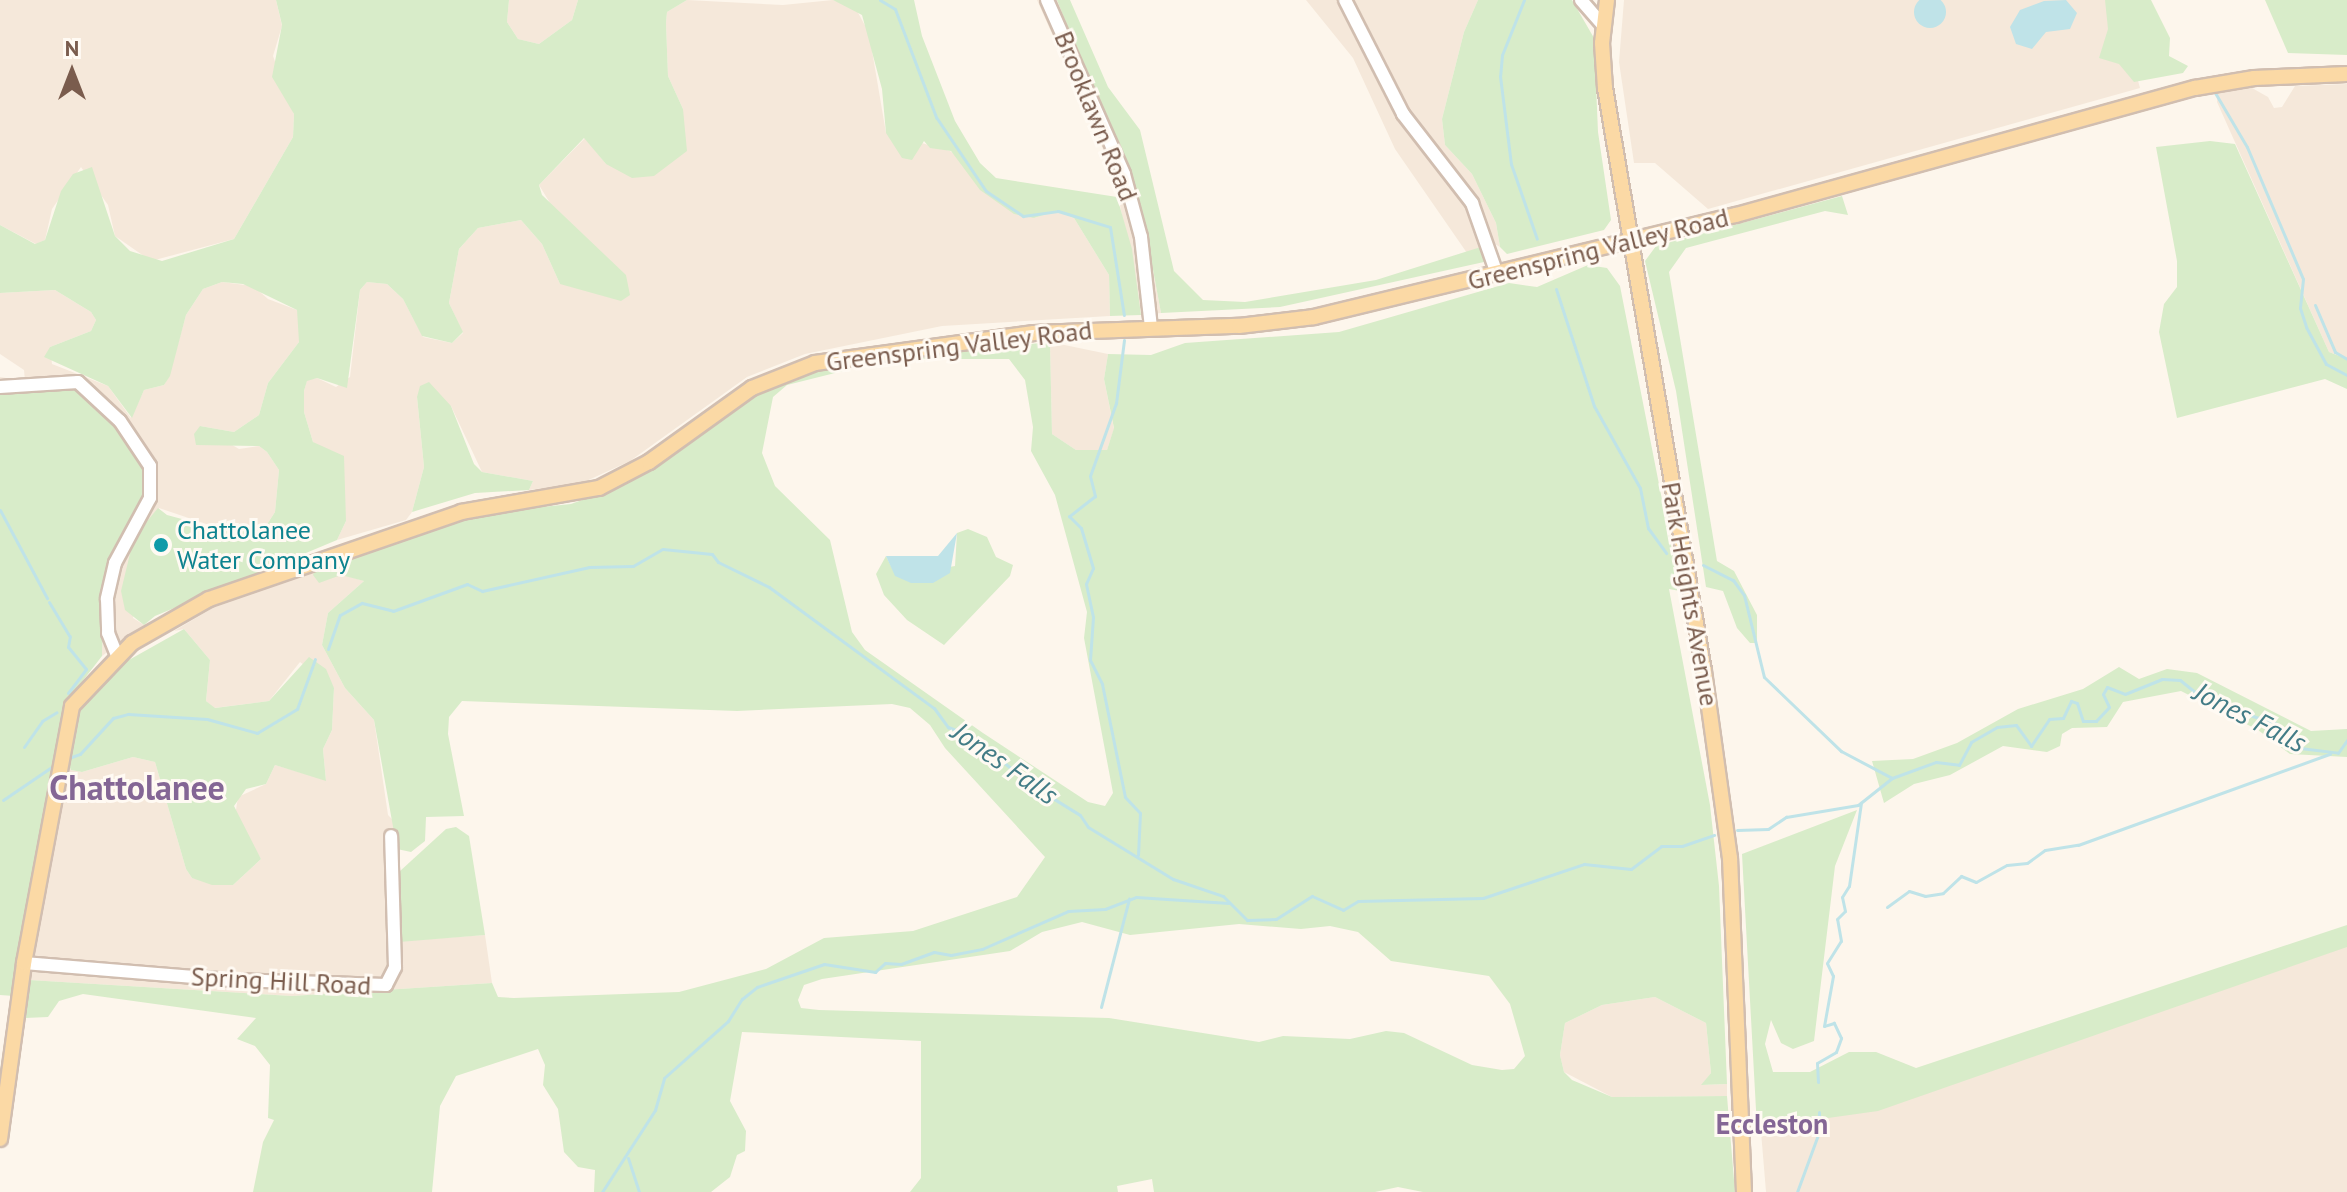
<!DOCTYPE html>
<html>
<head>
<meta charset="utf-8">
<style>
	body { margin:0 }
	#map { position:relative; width:2347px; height:1192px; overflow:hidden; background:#fdf6ec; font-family:"PT Sans",sans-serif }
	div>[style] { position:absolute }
	.residential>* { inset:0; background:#f5e8da }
	.green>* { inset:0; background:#d8ecc9 }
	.water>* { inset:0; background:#bfe3e8 }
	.round { border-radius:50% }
	.stream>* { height:3px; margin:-1.5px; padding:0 1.5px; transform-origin:1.5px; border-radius:1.5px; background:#bfe3e8 }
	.roads { filter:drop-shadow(2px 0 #d1beb0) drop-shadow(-2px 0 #d1beb0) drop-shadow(0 2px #d1beb0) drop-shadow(0 -2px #d1beb0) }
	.minor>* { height:12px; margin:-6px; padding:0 6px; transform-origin:6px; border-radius:6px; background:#fff }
	.major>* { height:14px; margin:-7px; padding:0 7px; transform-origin:7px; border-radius:7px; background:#fbd9a5 }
	.dots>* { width:22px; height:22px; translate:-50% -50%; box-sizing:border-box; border:4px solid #fffaf3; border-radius:50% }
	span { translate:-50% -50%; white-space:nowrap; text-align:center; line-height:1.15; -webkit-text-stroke:6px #fffaf3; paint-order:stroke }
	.street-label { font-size:26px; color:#7a5c4d }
	.culture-label { font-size:26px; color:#0d838f }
	.left { translate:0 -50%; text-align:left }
	.water-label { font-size:28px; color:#437c86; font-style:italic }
	.neighbourhood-label { font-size:28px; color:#846695; font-weight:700 }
	.district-label { font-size:34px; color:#846695; font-weight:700 }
	.north { position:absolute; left:32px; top:32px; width:80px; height:80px; -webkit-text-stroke:6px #fffaf3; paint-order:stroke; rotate:0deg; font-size:22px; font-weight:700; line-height:32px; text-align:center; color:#7a5c4d }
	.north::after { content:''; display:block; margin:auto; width:28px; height:36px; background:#7a5c4d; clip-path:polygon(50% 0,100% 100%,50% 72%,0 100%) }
</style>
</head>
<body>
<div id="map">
	<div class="residential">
		<i style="clip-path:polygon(0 0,276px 0,282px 26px,273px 56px,294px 114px,293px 137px,234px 239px,151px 261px,115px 236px,108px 205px,81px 167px,52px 209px,45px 240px,36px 244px,0 225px)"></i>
		<i style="clip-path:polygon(509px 0,578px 0,572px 20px,539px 44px,518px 39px,507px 22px)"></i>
		<i style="clip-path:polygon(687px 0,783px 5px,833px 0,855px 7px,869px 33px,886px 133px,950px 151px,1034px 218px,1057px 211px,1074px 218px,1109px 275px,1110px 316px,942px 326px,805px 354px,747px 377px,630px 461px,582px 483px,529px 490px,533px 481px,482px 472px,451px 406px,417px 397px,424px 467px,412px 512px,406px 520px,337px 540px,346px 521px,322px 449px,313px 442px,304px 412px,304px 391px,307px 380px,317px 378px,336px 387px,350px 377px,360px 290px,367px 282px,387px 284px,403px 299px,423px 337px,452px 343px,463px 333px,449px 303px,459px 249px,478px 228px,521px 220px,542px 244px,560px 284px,550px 203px,539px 185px,585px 138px,606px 164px,683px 109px,668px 76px,666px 23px,667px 12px)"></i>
		<i style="clip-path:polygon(1037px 0,1057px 0,1116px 139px,1144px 221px,1161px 313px,1141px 315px,1114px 174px)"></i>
		<i style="clip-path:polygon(1306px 0,1478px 0,1464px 32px,1442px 119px,1445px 145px,1472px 174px,1496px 223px,1500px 247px,1493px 243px,1467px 253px,1395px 149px,1353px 58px)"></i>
		<i style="clip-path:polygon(1624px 0,2116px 0,2140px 88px,1708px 209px,1655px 163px,1634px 163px,1619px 62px)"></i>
		<i style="clip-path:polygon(2347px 84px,2347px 359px,2329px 352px,2217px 102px,2218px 93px,2252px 88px,2268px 97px,2274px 108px,2282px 107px,2295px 86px)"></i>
		<i style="clip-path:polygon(222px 282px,253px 286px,268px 299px,297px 310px,300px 320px,299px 342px,268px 383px,259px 415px,234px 432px,200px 426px,239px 449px,259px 446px,267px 452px,279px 470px,275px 512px,264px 529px,230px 532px,159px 508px,133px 618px,144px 625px,102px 656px,103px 619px,0 390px,0 377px,25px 381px,24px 370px,0 354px,0 293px,55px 290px,91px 312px,96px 320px,91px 331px,50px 347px,52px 364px,108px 386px,131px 418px,144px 390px,164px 385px,169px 376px,186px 315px,203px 289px)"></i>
		<i style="clip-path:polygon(1050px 342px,1108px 354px,1104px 379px,1114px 429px,1107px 450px,1076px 450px,1052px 434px)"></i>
		<i style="clip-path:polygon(316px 566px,364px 581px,328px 613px,322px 645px,345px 688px,374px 720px,388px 815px,394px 821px,399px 941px,485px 935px,492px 983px,292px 996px,29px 980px,67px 761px,71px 770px,82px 772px,133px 757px,155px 762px,186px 869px,192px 878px,233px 885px,261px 859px,235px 816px,238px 797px,266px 784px,275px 765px,326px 780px,323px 749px,332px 730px,334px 688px,300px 662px,269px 701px,214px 708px,206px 701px,210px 660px,184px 629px,174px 631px,218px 605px)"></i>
		<i style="clip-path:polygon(2347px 944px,2347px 1192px,1766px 1192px,1759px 1108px,1847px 1098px)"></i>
		<i style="clip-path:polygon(1655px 997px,1706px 1023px,1711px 1073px,1702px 1085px,1727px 1084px,1727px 1096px,1612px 1097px,1564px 1072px,1560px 1055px,1565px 1023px,1602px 1005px)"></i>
	</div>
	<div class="green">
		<i style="clip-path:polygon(276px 0,509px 0,507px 22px,518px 39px,539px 44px,572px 20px,578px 0,687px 0,667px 12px,666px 23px,668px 76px,683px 109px,687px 151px,654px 176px,632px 178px,606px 164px,584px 138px,539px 185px,542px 195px,626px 275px,630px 295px,621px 301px,560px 284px,542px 244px,521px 220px,478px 228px,459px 249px,449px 303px,463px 332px,452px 343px,422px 336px,403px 299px,387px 284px,367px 282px,360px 290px,347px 388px,317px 378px,307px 381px,304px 391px,304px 412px,313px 442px,344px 456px,346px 521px,337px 540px,155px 616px,144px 625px,125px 610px,121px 591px,134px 537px,158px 508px,167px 515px,230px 532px,264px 529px,275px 512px,279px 470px,267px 452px,259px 446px,196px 445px,194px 434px,200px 426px,234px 432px,259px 415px,268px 383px,299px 342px,297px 310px,243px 284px,222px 282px,203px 289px,186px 315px,170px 376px,164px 385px,144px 390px,132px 418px,108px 386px,44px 357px,50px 347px,91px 331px,96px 320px,91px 312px,55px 290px,0 293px,0 225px,35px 244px,45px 240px,61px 191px,73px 174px,92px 167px,115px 236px,130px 251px,162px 261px,234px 239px,293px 137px,294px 114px,272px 77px,282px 25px)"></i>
		<i style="clip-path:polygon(833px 0,914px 0,922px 36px,955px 121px,980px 163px,996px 178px,1117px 197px,1132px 249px,1141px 315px,1110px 316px,1109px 275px,1074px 218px,1057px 211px,1034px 218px,1014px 214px,980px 190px,951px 151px,930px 148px,924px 141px,912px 160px,902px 158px,886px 133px,882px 89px,862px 15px)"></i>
		<i style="clip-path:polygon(1057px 0,1070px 0,1108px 87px,1140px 130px,1174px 271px,1203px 300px,1245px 302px,1376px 280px,1484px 246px,1484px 262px,1280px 307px,1161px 313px,1144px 221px)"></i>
		<i style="clip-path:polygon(1478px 0,1572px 0,1594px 38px,1598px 132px,1611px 220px,1604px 230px,1507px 254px,1500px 247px,1496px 223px,1472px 174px,1445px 145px,1442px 119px,1464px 32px)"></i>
		<i style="clip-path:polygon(2105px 0,2151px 0,2170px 38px,2169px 56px,2188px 66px,2183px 73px,2134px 82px,2119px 64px,2099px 58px,2108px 29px)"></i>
		<i style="clip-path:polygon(2265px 0,2347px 0,2347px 55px,2288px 53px)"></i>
		<i style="clip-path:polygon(2210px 141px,2235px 144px,2329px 352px,2347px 359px,2347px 389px,2325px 379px,2177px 418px,2159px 332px,2164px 304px,2177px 287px,2177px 261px,2156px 147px)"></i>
		<i style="clip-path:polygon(1842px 196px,1848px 215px,1825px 211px,1686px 248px,1669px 272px,1717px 561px,1734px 571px,1757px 615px,1757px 643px,1750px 643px,1737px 628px,1723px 591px,1706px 587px,1676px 391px,1645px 261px,1656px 246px)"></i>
		<i style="clip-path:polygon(evenodd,1588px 265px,1607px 268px,1620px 286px,1680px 591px,1669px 589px,1710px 805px,1719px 886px,1727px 1084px,1701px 1085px,1711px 1073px,1706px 1023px,1655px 997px,1602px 1005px,1565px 1023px,1560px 1055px,1564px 1072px,1572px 1080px,1612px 1097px,1727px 1096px,1735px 1192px,1423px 1192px,1398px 1187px,1375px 1192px,1154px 1192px,1152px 1179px,1117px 1186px,1118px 1192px,910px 1192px,921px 1178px,921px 1041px,742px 1032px,730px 1101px,746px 1131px,745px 1151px,737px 1155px,730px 1177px,711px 1192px,594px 1192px,595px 1170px,578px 1167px,564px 1152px,558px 1109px,543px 1085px,545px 1065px,538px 1049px,456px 1076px,440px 1106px,432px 1192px,253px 1192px,263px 1142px,274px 1120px,268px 1118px,270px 1065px,255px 1046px,237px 1039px,256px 1018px,83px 994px,59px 1001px,48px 1017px,25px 1018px,29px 980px,292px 996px,492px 983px,498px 997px,514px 998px,679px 992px,766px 969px,824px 938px,913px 931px,1017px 897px,1045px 857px,945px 748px,930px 725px,910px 708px,892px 704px,737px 711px,462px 701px,449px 717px,448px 734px,464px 816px,426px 817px,425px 841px,411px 852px,397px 849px,374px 720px,345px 688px,322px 645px,328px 613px,364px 581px,341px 575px,319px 583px,313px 575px,316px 566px,483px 513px,571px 504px,615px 488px,764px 386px,842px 363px,847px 370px,787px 385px,773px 397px,762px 453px,775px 486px,830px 540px,852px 632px,865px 650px,983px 733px,1088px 802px,1105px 806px,1113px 793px,1084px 638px,1087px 612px,1055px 495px,1031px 451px,1033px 427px,1025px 380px,1009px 359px,882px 359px,1050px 342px,1052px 434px,1076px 450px,1107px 450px,1114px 428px,1104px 379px,1108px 354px,1151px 355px,1185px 343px,1339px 332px,1509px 283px,1537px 287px,1588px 265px,1082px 922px,1130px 935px,1239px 924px,1301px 929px,1330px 926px,1358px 932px,1391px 961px,1489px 976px,1510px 1004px,1525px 1056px,1514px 1069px,1502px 1070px,1472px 1065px,1404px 1033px,1386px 1031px,1350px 1039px,1283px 1036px,1259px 1042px,1109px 1018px,819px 1010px,801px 1008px,798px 1000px,804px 985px,822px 979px,1010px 951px,1042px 932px,1082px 922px)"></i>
		<i style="clip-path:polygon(60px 382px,85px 390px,140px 452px,149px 486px,133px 521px,103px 619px,102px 656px,71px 696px,60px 726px,14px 996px,0 995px,0 390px)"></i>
		<i style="clip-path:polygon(429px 382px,451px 406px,474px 464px,482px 472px,533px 481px,529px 490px,475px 493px,412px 512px,424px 467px,417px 397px,420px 386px)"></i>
		<i style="clip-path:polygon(968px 529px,987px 537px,996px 557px,1013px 565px,1010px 576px,944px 645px,907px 620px,884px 595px,876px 574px,886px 556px,896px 576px,955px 566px,957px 533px)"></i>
		<i style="clip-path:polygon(184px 629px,210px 660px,206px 701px,215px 708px,269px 701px,309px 657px,326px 669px,334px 688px,332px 730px,323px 749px,326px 781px,275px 765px,266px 784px,246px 789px,234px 806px,261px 859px,233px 885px,212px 885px,192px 878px,186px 869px,155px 762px,133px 757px,82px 772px,71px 770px,67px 761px,80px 712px,97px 686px,120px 665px)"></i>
		<i style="clip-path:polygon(2119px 667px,2139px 679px,2167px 669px,2197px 673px,2311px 731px,2347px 729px,2347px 757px,2290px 754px,2258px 730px,2181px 691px,2123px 702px,2107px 727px,2072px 728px,2062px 734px,2060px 746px,2047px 752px,2003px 746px,1950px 775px,1914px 784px,1884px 803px,1872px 761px,1913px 759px,1957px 743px,2018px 709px,2083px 689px)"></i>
		<i style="clip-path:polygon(1857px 810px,1835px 866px,1814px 1041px,1793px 1049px,1781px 1043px,1771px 1020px,1765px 1044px,1773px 1072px,1810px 1072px,1849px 1052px,1876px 1052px,1916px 1068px,2347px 925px,2347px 947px,1878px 1111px,1757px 1128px,1742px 854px)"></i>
		<i style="clip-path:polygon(456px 827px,469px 836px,485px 935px,399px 942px,399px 872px,446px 829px)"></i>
	</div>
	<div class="water">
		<i class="round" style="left:1914px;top:-4px;width:32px;height:32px"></i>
		<i style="clip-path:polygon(2066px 0,2077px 13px,2070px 29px,2046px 32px,2032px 49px,2016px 44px,2010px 27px,2020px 10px,2044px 1px)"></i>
		<i style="clip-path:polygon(957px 533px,950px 573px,933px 583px,911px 583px,895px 576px,886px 556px,938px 556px)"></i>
	</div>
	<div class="stream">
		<i style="left:880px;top:0;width:17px;rotate:31deg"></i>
		<i style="left:895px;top:9px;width:116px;rotate:69.2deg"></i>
		<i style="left:936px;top:117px;width:89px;rotate:56deg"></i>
		<i style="left:986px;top:191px;width:45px;rotate:34deg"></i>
		<i style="left:1023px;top:216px;width:35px;rotate:-8deg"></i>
		<i style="left:1058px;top:211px;width:54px;rotate:17.1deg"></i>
		<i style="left:1110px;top:227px;width:89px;rotate:81deg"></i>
		<i style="left:1524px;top:0;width:59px;rotate:111.8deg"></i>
		<i style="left:1502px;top:55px;width:21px;rotate:95deg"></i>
		<i style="left:1500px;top:76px;width:89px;rotate:82.9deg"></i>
		<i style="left:1511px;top:164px;width:79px;rotate:70.9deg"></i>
		<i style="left:2214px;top:91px;width:65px;rotate:59.5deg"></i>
		<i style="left:2247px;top:147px;width:143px;rotate:67deg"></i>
		<i style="left:2303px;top:279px;width:29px;rotate:96deg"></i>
		<i style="left:2300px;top:308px;width:20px;rotate:72deg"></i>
		<i style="left:2306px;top:327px;width:42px;rotate:61.6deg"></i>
		<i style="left:2326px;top:364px;width:24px;rotate:28deg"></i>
		<i style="left:1556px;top:289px;width:123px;rotate:72deg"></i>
		<i style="left:1594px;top:406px;width:94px;rotate:60.7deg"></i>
		<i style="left:1640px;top:488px;width:41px;rotate:78.7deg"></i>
		<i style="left:1648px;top:528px;width:31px;rotate:54deg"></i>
		<i style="left:2315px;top:305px;width:51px;rotate:66.9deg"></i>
		<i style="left:2335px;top:352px;width:14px;rotate:30deg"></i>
		<i style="left:1124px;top:340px;width:64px;rotate:97.2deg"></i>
		<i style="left:1116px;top:403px;width:77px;rotate:109.6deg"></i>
		<i style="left:1090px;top:476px;width:21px;rotate:76deg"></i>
		<i style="left:1095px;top:496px;width:33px;rotate:142deg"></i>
		<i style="left:1069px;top:516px;width:17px;rotate:45deg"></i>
		<i style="left:1081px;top:528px;width:42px;rotate:73.3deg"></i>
		<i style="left:1093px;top:568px;width:17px;rotate:114deg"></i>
		<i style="left:1086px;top:584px;width:34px;rotate:78deg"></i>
		<i style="left:1093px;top:617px;width:43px;rotate:94deg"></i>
		<i style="left:1090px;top:660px;width:27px;rotate:63deg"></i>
		<i style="left:1102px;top:684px;width:115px;rotate:78.5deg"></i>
		<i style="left:1125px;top:797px;width:22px;rotate:47deg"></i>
		<i style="left:1140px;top:813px;width:42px;rotate:92.7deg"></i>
		<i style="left:0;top:510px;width:100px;rotate:61.9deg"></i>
		<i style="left:1703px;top:565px;width:34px;rotate:27deg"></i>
		<i style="left:1733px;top:580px;width:19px;rotate:54deg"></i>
		<i style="left:1744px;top:595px;width:84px;rotate:76.3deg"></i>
		<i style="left:1764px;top:677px;width:107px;rotate:43.9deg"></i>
		<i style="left:1841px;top:751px;width:58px;rotate:27.9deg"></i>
		<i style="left:49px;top:602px;width:39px;rotate:59deg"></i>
		<i style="left:328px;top:649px;width:36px;rotate:-71deg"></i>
		<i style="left:340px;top:615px;width:25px;rotate:-29deg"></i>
		<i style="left:362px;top:603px;width:32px;rotate:14deg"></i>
		<i style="left:393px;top:611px;width:79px;rotate:-20deg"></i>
		<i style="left:467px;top:584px;width:17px;rotate:25deg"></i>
		<i style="left:482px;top:591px;width:110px;rotate:-12.6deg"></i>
		<i style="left:589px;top:567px;width:44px;rotate:-1.3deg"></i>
		<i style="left:633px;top:566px;width:34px;rotate:-30deg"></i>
		<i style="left:663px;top:549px;width:49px;rotate:5.8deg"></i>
		<i style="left:712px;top:554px;width:10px;rotate:53deg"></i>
		<i style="left:718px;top:562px;width:57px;rotate:26.1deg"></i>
		<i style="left:769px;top:587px;width:205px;rotate:36.3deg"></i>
		<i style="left:934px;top:708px;width:24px;rotate:54deg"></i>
		<i style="left:948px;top:727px;width:25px;rotate:21deg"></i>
		<i style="left:971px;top:736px;width:80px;rotate:38.9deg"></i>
		<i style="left:1033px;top:786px;width:55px;rotate:31.7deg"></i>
		<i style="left:1080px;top:815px;width:14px;rotate:56deg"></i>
		<i style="left:1088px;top:827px;width:100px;rotate:31.5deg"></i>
		<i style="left:1173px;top:879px;width:53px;rotate:18.8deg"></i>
		<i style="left:1223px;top:896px;width:34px;rotate:45deg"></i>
		<i style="left:1247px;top:920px;width:29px;rotate:-2deg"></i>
		<i style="left:1276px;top:919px;width:43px;rotate:-32.6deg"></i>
		<i style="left:1312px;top:896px;width:34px;rotate:24deg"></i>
		<i style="left:1343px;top:910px;width:17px;rotate:-31deg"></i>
		<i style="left:1358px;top:901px;width:125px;rotate:-1.4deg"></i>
		<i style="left:1483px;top:898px;width:107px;rotate:-18.6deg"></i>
		<i style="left:1584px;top:864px;width:47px;rotate:6.1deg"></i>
		<i style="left:1631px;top:869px;width:38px;rotate:-37deg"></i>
		<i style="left:1661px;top:846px;width:21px"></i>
		<i style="left:1682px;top:846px;width:34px;rotate:-19deg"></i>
		<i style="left:68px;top:693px;width:30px;rotate:-53deg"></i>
		<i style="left:86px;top:669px;width:28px;rotate:-129deg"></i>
		<i style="left:68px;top:647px;width:11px;rotate:-80deg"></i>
		<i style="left:24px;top:747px;width:32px;rotate:-55deg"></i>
		<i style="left:42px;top:721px;width:17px;rotate:-31deg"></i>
		<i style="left:66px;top:759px;width:15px;rotate:-20deg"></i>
		<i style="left:80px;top:754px;width:49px;rotate:-47.5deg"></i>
		<i style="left:113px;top:718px;width:16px;rotate:-15deg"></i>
		<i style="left:128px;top:714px;width:79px;rotate:3.6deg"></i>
		<i style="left:207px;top:719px;width:52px;rotate:15.6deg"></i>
		<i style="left:257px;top:733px;width:47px;rotate:-31deg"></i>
		<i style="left:297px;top:709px;width:53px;rotate:-70.2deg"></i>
		<i style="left:3px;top:800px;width:64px;rotate:-34.2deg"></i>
		<i style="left:1737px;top:830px;width:31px;rotate:-2deg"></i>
		<i style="left:1768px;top:829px;width:22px;rotate:-34deg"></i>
		<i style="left:1786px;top:817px;width:73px;rotate:-9.5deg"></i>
		<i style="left:1858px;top:805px;width:43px;rotate:-38.5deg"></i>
		<i style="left:1892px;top:778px;width:47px;rotate:-20deg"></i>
		<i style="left:1936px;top:762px;width:23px;rotate:7deg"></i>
		<i style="left:1959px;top:765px;width:26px;rotate:-62deg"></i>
		<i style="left:1971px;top:742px;width:30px;rotate:-30deg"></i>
		<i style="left:1997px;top:727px;width:19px;rotate:-6deg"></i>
		<i style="left:2016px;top:725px;width:26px;rotate:54deg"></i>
		<i style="left:2031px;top:746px;width:32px;rotate:-56deg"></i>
		<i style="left:2049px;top:719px;width:14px;rotate:-4deg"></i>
		<i style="left:2063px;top:718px;width:19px;rotate:-65deg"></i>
		<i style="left:2071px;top:701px;width:6px;rotate:18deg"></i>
		<i style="left:2077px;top:703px;width:19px;rotate:72deg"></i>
		<i style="left:2083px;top:721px;width:13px"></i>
		<i style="left:2096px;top:721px;width:19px;rotate:-47deg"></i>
		<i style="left:2109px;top:707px;width:14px;rotate:-115deg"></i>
		<i style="left:2103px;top:694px;width:8px;rotate:-60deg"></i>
		<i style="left:2107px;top:687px;width:19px;rotate:21deg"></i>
		<i style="left:2125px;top:694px;width:40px;rotate:-22deg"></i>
		<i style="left:2162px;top:679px;width:18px;rotate:3deg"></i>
		<i style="left:2180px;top:680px;width:33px;rotate:39deg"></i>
		<i style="left:2206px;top:701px;width:75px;rotate:17.9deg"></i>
		<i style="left:2277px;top:724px;width:33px;rotate:46deg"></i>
		<i style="left:2300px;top:748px;width:38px;rotate:7deg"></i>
		<i style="left:2338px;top:753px;width:16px;rotate:-55deg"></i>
		<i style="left:1887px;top:907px;width:27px;rotate:-36deg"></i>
		<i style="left:1909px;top:891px;width:17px;rotate:17deg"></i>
		<i style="left:1925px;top:896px;width:18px;rotate:-9deg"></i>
		<i style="left:1943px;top:893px;width:25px;rotate:-43deg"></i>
		<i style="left:1961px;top:876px;width:16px;rotate:22deg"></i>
		<i style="left:1976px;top:882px;width:35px;rotate:-29deg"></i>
		<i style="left:2007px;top:865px;width:20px;rotate:-6deg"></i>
		<i style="left:2027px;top:863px;width:22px;rotate:-36deg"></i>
		<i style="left:2045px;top:850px;width:33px;rotate:-9deg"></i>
		<i style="left:2078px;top:845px;width:268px;rotate:-19.9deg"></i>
		<i style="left:1101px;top:1007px;width:112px;rotate:-75.5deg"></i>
		<i style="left:1818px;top:1082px;width:19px;rotate:-93deg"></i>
		<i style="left:1817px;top:1063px;width:22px;rotate:-30deg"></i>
		<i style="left:1836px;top:1052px;width:15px;rotate:-70deg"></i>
		<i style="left:1841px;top:1038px;width:17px;rotate:-115deg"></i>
		<i style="left:1834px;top:1023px;width:10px;rotate:163deg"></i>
		<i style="left:1824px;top:1026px;width:51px;rotate:-79.8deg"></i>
		<i style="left:1833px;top:976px;width:14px;rotate:-115deg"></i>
		<i style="left:1827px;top:963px;width:26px;rotate:-58deg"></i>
		<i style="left:1841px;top:941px;width:22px;rotate:-100deg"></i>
		<i style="left:1837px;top:919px;width:11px;rotate:-45deg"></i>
		<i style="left:1845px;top:911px;width:14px;rotate:-102deg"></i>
		<i style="left:1842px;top:897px;width:13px;rotate:-58deg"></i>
		<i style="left:1849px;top:886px;width:84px;rotate:-81.8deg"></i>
		<i style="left:628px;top:1158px;width:36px;rotate:72deg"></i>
		<i style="left:602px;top:1192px;width:98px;rotate:-57.1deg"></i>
		<i style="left:655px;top:1110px;width:33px;rotate:-74deg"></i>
		<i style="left:664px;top:1078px;width:86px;rotate:-41.7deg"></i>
		<i style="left:728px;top:1021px;width:26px;rotate:-58deg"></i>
		<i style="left:742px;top:999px;width:19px;rotate:-39deg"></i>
		<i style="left:757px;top:987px;width:71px;rotate:-18.9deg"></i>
		<i style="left:824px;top:964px;width:52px;rotate:8.9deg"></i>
		<i style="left:875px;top:972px;width:13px;rotate:-42deg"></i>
		<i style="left:885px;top:963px;width:16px;rotate:4deg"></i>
		<i style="left:901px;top:964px;width:35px;rotate:-20deg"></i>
		<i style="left:934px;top:952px;width:17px;rotate:10deg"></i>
		<i style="left:951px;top:955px;width:32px;rotate:-11deg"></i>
		<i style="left:982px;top:949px;width:94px;rotate:-23.8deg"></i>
		<i style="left:1068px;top:911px;width:37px;rotate:-3deg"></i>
		<i style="left:1105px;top:909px;width:33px;rotate:-21deg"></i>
		<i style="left:1136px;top:897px;width:93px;rotate:3.7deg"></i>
		<i style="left:1797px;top:1192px;width:64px;rotate:-69.9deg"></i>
		<i style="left:1819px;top:1132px;width:20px;rotate:-90deg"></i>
	</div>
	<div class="roads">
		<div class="minor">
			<i style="left:1047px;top:0;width:190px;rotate:66.1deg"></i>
			<i style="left:1124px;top:174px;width:65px;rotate:74.9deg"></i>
			<i style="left:1141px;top:237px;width:92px;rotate:83.7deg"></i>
			<i style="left:1345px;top:0;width:128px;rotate:63deg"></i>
			<i style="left:1403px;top:114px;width:113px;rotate:52.2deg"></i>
			<i style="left:1472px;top:203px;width:75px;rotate:70.6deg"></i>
			<i style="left:1581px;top:0;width:33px;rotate:49deg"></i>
			<i style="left:0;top:387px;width:78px;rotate:-3.7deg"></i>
			<i style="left:78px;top:382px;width:57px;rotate:42.9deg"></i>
			<i style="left:120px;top:421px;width:54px;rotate:56.3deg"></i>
			<i style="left:150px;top:466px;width:32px;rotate:90deg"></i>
			<i style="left:150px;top:498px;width:74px;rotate:118.3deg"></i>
			<i style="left:115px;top:563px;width:37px;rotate:103deg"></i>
			<i style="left:107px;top:599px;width:34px;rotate:88deg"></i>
			<i style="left:108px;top:633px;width:24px;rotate:68deg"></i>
			<i style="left:24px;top:963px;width:210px;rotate:4.7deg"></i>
			<i style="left:233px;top:980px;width:153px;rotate:1.9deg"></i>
			<i style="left:386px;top:985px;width:20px;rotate:-63deg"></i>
			<i style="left:395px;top:967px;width:131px;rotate:-91.7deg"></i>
		</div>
		<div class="major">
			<i style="left:1607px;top:0;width:43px;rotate:96.6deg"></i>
			<i style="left:1602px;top:43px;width:45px;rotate:86.2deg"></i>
			<i style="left:1605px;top:88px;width:591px;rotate:80.36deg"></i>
			<i style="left:1704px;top:671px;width:189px;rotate:82.1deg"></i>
			<i style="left:1730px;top:858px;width:334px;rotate:87.6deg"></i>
			<i style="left:0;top:1139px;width:178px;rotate:-82.2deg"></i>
			<i style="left:24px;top:963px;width:261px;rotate:-79.4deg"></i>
			<i style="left:72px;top:706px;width:87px;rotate:-46.4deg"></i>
			<i style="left:132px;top:643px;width:89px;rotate:-29.7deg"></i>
			<i style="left:209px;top:599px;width:267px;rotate:-19deg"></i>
			<i style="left:461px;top:512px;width:140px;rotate:-9.9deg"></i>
			<i style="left:599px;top:488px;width:56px;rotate:-27.5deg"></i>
			<i style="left:649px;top:462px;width:127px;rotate:-35.7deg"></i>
			<i style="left:752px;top:388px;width:68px;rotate:-21.6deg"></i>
			<i style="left:815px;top:363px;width:221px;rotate:-7.8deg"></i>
			<i style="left:1034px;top:333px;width:205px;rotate:-2deg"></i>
			<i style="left:1239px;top:326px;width:76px;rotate:-6.8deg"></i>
			<i style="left:1314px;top:317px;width:434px;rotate:-13.6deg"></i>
			<i style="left:1736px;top:215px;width:476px;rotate:-15.5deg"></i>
			<i style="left:2195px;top:88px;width:60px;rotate:-9.6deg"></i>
			<i style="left:2254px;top:78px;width:93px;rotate:-2.5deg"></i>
		</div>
	</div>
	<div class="dots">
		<i style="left:161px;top:545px;background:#0f9aa8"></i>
	</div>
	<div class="street-label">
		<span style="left:1096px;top:116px;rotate:68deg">Brooklawn Road</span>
		<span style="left:1598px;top:249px;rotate:-14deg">Greenspring Valley Road</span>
		<span style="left:959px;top:346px;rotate:-7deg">Greenspring Valley Road</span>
		<span style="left:1690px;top:594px;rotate:80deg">Park Heights Avenue</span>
		<span style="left:281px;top:981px;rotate:3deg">Spring Hill Road</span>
	</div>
	<div class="culture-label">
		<span class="left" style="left:177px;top:545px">Chattolanee<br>Water Company</span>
	</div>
	<div class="water-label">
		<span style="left:2250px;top:717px;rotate:27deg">Jones Falls</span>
		<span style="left:1005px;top:763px;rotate:35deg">Jones Falls</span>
	</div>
	<div class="neighbourhood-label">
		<span style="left:1772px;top:1124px">Eccleston</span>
	</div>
	<div class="district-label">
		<span style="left:137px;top:788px">Chattolanee</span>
	</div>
	<div class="north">N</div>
</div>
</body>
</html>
